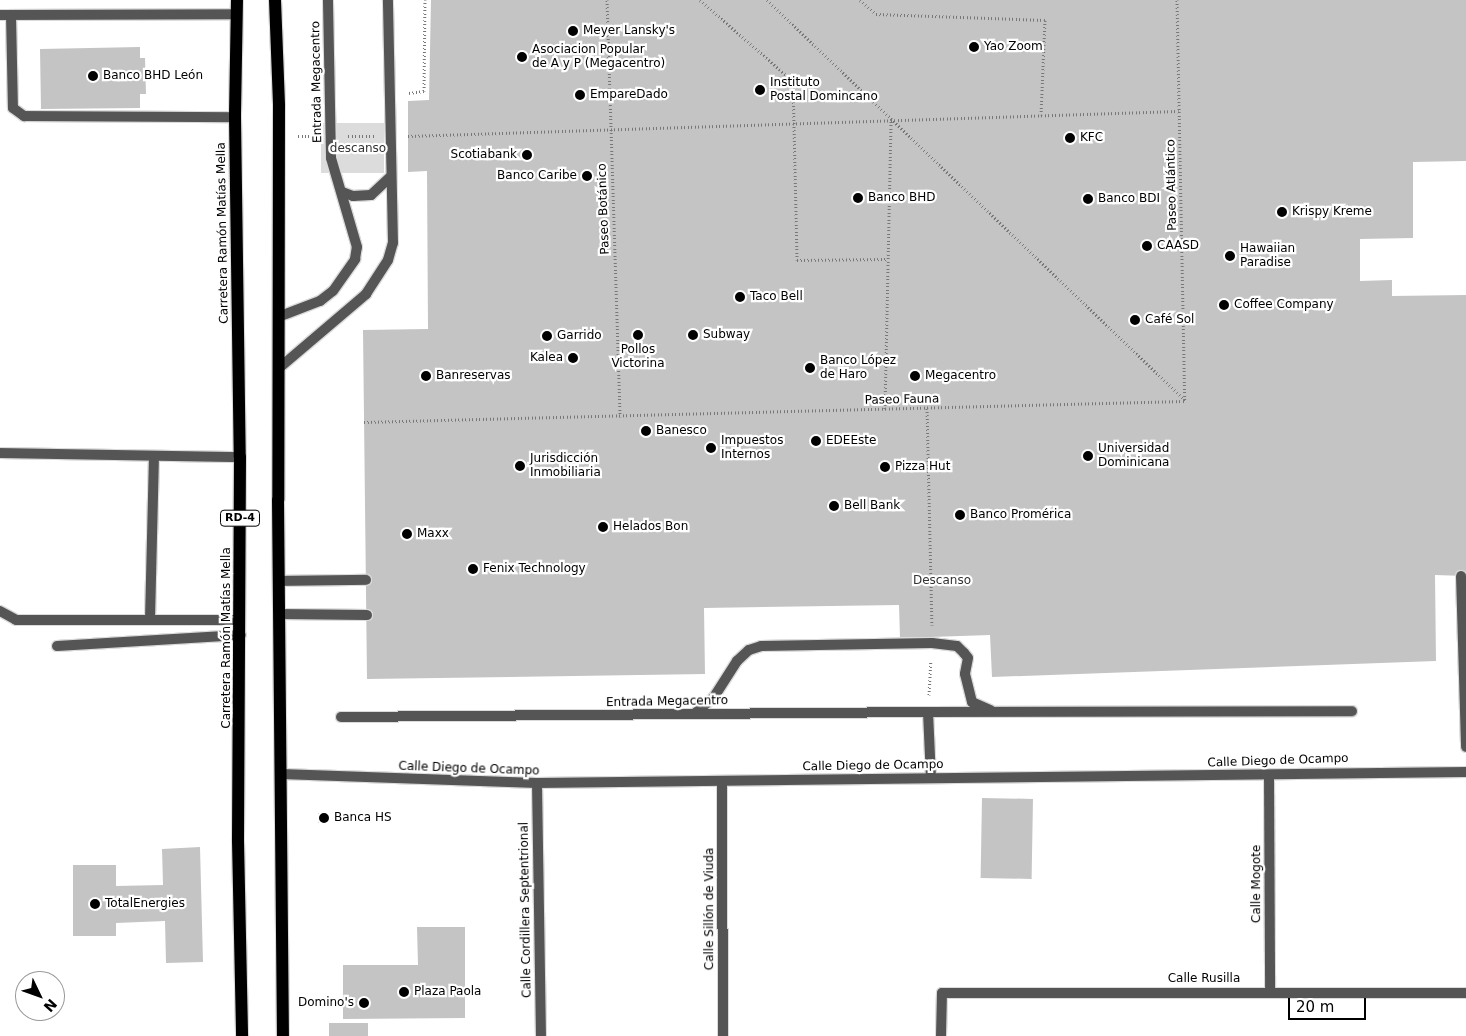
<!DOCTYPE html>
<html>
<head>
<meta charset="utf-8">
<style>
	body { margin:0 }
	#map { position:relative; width:1466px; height:1036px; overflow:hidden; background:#fff; font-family:"DejaVu Sans",sans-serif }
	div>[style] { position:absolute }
	.green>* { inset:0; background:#dcdcdc; transform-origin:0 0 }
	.building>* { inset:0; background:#c4c4c4; transform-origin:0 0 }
	.path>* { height:3px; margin-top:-1.5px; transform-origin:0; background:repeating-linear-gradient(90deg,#777 0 1px,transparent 0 3.5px) }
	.roads { filter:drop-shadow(1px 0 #dbdbdb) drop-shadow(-1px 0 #dbdbdb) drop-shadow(0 1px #dbdbdb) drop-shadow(0 -1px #dbdbdb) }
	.lane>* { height:10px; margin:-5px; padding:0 5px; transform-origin:5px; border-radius:5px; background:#555 }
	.street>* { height:10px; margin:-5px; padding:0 5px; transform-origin:5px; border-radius:5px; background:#555 }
	.primary>* { height:12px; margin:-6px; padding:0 6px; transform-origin:6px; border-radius:6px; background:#000 }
	.dots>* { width:14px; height:14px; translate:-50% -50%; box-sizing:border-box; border:2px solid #fff; border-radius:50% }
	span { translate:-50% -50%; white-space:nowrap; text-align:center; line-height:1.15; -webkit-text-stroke:4.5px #fff; paint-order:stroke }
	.shield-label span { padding:1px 4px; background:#fff; border:1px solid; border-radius:4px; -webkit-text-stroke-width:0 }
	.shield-label { font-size:11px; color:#000; font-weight:700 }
	.poi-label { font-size:12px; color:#000 }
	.left { translate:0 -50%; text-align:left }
	.right { translate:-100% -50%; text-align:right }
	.street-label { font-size:12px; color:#000 }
	.park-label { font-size:12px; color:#333 }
	.north { position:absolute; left:15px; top:971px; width:50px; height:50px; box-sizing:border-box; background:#fff; border:1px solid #999; border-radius:50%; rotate:132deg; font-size:14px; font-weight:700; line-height:20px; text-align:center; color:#000 }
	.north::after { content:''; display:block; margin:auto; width:18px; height:22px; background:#000; clip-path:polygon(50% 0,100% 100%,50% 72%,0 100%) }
	.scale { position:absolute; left:1288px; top:998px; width:78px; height:22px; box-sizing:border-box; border:2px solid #000; border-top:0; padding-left:6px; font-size:15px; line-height:18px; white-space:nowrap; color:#000; -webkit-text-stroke:4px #fff; paint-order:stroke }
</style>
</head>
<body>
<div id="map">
	<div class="green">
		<i style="left:384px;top:123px;width:50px;height:63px;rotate:90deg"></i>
	</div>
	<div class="building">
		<i style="clip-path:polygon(431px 0,1466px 0,1466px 161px,1413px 162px,1413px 238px,1360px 239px,1360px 281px,1392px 280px,1392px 296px,1466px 295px,1466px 576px,1435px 575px,1436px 661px,992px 677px,990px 635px,900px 638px,899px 605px,704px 608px,705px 674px,367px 679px,363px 330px,428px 329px,427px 171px,408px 172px,408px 101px,429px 100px)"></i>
		<i style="clip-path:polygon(140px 47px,140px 58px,145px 58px,146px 94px,140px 94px,140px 108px,41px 109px,40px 49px)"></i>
		<i style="left:982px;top:798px;width:51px;height:80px;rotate:1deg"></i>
		<i style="left:318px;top:813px;width:11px;height:10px"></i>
		<i style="clip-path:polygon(200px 847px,203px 962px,166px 963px,165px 921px,116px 923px,116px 936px,73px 936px,73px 865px,116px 865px,116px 886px,163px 885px,162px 849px)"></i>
		<i style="clip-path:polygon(417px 927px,465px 927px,465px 1018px,343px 1019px,343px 965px,418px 965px)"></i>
		<i style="left:368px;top:1023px;width:13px;height:39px;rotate:90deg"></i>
	</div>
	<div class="path">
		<i style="left:607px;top:0;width:417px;rotate:88.2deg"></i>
		<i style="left:700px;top:0;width:123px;rotate:41.1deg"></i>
		<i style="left:793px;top:81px;width:179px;rotate:88.7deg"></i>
		<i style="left:797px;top:260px;width:90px;rotate:-0.6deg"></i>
		<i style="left:767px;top:0;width:579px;rotate:43.74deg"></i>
		<i style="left:860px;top:0;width:21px;rotate:41deg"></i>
		<i style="left:876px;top:14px;width:169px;rotate:2deg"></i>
		<i style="left:1045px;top:20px;width:95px;rotate:92.4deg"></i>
		<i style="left:1177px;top:0;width:401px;rotate:88.9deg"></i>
		<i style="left:409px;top:93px;width:15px;rotate:-8deg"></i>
		<i style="left:424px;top:91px;width:91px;rotate:-89.4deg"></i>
		<i style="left:298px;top:136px;width:16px"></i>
		<i style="left:348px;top:136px;width:26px"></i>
		<i style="left:408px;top:136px;width:771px;rotate:-1.86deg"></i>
		<i style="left:927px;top:408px;width:217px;rotate:88.7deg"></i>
		<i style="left:885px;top:409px;width:288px;rotate:-88.8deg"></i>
		<i style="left:364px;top:422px;width:821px;rotate:-1.47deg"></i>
		<i style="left:929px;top:695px;width:34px;rotate:-87deg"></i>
	</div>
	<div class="roads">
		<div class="lane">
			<i style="left:11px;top:15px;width:93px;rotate:88.8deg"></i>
			<i style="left:13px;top:108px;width:14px;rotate:36deg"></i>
			<i style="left:24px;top:116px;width:211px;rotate:0.3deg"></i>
			<i style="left:342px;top:192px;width:12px;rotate:20deg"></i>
			<i style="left:353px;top:196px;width:18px;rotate:-3deg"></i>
			<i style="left:371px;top:195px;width:26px;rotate:-43deg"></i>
			<i style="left:278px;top:317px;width:45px;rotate:-20.9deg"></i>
			<i style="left:320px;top:301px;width:16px;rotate:-38deg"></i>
			<i style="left:333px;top:291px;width:39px;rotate:-55deg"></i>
			<i style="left:355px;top:259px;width:12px;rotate:-81deg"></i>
			<i style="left:357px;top:247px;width:93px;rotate:-106.3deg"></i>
			<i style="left:331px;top:158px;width:158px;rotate:-91.1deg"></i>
			<i style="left:278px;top:369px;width:116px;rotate:-40.4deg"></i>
			<i style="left:366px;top:294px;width:40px;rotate:-57.1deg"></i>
			<i style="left:388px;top:260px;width:18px;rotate:-74deg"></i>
			<i style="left:393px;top:243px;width:243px;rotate:-91.2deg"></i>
			<i style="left:0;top:453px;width:240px;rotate:1deg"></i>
			<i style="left:1461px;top:576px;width:171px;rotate:88.3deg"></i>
			<i style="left:278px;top:581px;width:88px;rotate:-0.7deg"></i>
			<i style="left:0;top:611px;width:18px;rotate:29deg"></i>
			<i style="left:16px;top:620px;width:224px"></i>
			<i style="left:279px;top:614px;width:88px;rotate:0.7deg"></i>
			<i style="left:150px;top:619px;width:162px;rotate:-88.6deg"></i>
			<i style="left:57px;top:646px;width:184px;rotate:-3.4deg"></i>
			<i style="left:928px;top:712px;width:424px;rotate:-0.1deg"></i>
			<i style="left:694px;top:714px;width:26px;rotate:-40deg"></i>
			<i style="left:714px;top:697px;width:43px;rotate:-57.4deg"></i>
			<i style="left:737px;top:661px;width:16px;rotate:-43deg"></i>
			<i style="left:749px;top:650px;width:13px;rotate:-18deg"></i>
			<i style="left:761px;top:646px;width:171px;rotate:-1deg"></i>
			<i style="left:932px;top:643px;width:25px;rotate:7deg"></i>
			<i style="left:957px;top:646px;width:10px;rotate:45deg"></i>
			<i style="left:964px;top:653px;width:6px;rotate:51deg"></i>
			<i style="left:968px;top:658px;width:16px;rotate:101deg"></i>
			<i style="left:965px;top:674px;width:29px;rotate:76deg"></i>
			<i style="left:972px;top:702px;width:20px;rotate:24deg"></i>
			<i style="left:341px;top:717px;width:587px;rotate:-0.49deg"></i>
			<i style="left:928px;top:712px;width:65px;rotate:87.4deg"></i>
		</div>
		<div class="street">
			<i style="left:0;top:15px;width:237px;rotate:-0.2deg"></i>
			<i style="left:281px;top:774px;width:256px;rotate:2deg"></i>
			<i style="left:537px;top:783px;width:929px;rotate:-0.68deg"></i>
			<i style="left:1269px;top:776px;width:216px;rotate:89.7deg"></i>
			<i style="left:722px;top:781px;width:255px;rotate:89.8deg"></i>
			<i style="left:537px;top:783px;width:253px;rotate:89.1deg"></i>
			<i style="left:941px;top:1036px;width:43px;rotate:-88.7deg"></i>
			<i style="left:942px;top:993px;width:524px"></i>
		</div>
		<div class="primary">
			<i style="left:237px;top:0;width:117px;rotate:91deg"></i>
			<i style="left:235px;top:117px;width:340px;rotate:89.2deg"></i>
			<i style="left:240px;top:457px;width:384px;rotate:90.3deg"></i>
			<i style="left:238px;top:841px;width:195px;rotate:88.8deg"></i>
			<i style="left:275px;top:0;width:106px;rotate:87.8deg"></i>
			<i style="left:279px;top:106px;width:394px;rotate:90.1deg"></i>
			<i style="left:278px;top:500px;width:536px;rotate:89.47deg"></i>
		</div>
	</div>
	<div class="dots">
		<i style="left:573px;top:31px;background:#000"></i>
		<i style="left:974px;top:47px;background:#000"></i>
		<i style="left:522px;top:57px;background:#000"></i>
		<i style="left:93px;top:76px;background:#000"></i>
		<i style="left:760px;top:90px;background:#000"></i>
		<i style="left:580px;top:95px;background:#000"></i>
		<i style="left:1070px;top:138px;background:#000"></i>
		<i style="left:527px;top:155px;background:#000"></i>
		<i style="left:587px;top:176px;background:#000"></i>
		<i style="left:858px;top:198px;background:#000"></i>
		<i style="left:1088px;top:199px;background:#000"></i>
		<i style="left:1282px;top:212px;background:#000"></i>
		<i style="left:1147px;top:246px;background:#000"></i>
		<i style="left:1230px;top:256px;background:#000"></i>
		<i style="left:740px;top:297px;background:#000"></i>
		<i style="left:1224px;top:305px;background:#000"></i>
		<i style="left:1135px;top:320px;background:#000"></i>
		<i style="left:638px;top:335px;background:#000"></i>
		<i style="left:693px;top:335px;background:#000"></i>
		<i style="left:547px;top:336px;background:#000"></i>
		<i style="left:573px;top:358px;background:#000"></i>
		<i style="left:810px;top:368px;background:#000"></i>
		<i style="left:426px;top:376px;background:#000"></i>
		<i style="left:915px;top:376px;background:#000"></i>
		<i style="left:646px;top:431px;background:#000"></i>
		<i style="left:816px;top:441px;background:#000"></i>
		<i style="left:711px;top:448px;background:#000"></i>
		<i style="left:1088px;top:456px;background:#000"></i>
		<i style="left:520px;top:466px;background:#000"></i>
		<i style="left:885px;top:467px;background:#000"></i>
		<i style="left:834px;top:506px;background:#000"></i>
		<i style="left:960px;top:515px;background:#000"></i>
		<i style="left:603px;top:527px;background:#000"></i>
		<i style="left:407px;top:534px;background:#000"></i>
		<i style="left:473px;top:569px;background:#000"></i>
		<i style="left:324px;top:818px;background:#000"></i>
		<i style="left:95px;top:904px;background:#000"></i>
		<i style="left:404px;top:992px;background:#000"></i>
		<i style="left:364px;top:1003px;background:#000"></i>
	</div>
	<div class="shield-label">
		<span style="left:240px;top:518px">RD-4</span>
	</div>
	<div class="poi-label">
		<span class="left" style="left:583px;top:31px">Meyer Lansky's</span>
		<span class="left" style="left:984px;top:47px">Yao Zoom</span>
		<span class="left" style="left:532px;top:57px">Asociacion Popular<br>de A y P (Megacentro)</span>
		<span class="left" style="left:103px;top:76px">Banco BHD León</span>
		<span class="left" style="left:770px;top:90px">Instituto<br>Postal Domincano</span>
		<span class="left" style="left:590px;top:95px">EmpareDado</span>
		<span class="left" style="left:1080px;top:138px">KFC</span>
		<span class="right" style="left:517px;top:155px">Scotiabank</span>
		<span class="right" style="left:577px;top:176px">Banco Caribe</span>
		<span class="left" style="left:868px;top:198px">Banco BHD</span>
		<span class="left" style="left:1098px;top:199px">Banco BDI</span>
		<span class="left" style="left:1292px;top:212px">Krispy Kreme</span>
		<span class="left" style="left:1157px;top:246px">CAASD</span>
		<span class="left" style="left:1240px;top:256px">Hawaiian<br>Paradise</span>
		<span class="left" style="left:750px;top:297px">Taco Bell</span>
		<span class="left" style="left:1234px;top:305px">Coffee Company</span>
		<span class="left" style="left:1145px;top:320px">Café Sol</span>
		<span class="left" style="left:703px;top:335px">Subway</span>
		<span class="left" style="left:557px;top:336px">Garrido</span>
		<span style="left:638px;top:357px">Pollos<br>Victorina</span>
		<span class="right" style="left:563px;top:358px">Kalea</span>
		<span class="left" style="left:820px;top:368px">Banco López<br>de Haro</span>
		<span class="left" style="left:436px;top:376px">Banreservas</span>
		<span class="left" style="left:925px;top:376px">Megacentro</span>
		<span class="left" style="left:656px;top:431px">Banesco</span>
		<span class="left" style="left:721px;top:448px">Impuestos<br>Internos</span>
		<span class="left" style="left:826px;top:441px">EDEEste</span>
		<span class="left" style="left:1098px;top:456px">Universidad<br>Dominicana</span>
		<span class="left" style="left:530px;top:466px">Jurisdicción<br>Inmobiliaria</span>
		<span class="left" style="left:895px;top:467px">Pizza Hut</span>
		<span class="left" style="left:844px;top:506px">Bell Bank</span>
		<span class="left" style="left:970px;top:515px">Banco Promérica</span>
		<span class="left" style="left:613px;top:527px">Helados Bon</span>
		<span class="left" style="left:417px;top:534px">Maxx</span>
		<span class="left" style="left:483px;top:569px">Fenix Technology</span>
		<span class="left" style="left:334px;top:818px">Banca HS</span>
		<span class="left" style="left:105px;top:904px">TotalEnergies</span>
		<span class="left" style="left:414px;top:992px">Plaza Paola</span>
		<span class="right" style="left:354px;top:1003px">Domino's</span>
	</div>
	<div class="street-label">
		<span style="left:317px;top:82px;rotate:-91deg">Entrada Megacentro</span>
		<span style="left:1172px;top:185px;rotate:-91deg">Paseo Atlántico</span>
		<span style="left:604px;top:209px;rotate:-92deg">Paseo Botánico</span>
		<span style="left:223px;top:233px;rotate:-91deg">Carretera Ramón Matías Mella</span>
		<span style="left:902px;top:400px;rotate:-1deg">Paseo Fauna</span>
		<span style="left:227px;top:638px;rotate:-90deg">Carretera Ramón Matías Mella</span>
		<span style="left:667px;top:702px;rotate:-1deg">Entrada Megacentro</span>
		<span style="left:1278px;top:761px;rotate:-2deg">Calle Diego de Ocampo</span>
		<span style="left:873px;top:766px;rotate:-1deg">Calle Diego de Ocampo</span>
		<span style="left:469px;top:769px;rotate:2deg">Calle Diego de Ocampo</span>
		<span style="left:1257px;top:884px;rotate:-90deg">Calle Mogote</span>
		<span style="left:710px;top:909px;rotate:-90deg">Calle Sillón de Viuda</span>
		<span style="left:526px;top:910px;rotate:-91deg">Calle Cordillera Septentrional</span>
		<span style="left:1204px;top:979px">Calle Rusilla</span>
	</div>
	<div class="park-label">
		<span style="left:358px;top:149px">descanso</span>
		<span style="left:942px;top:581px">Descanso</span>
	</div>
	<div class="north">N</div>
	<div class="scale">20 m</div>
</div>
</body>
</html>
